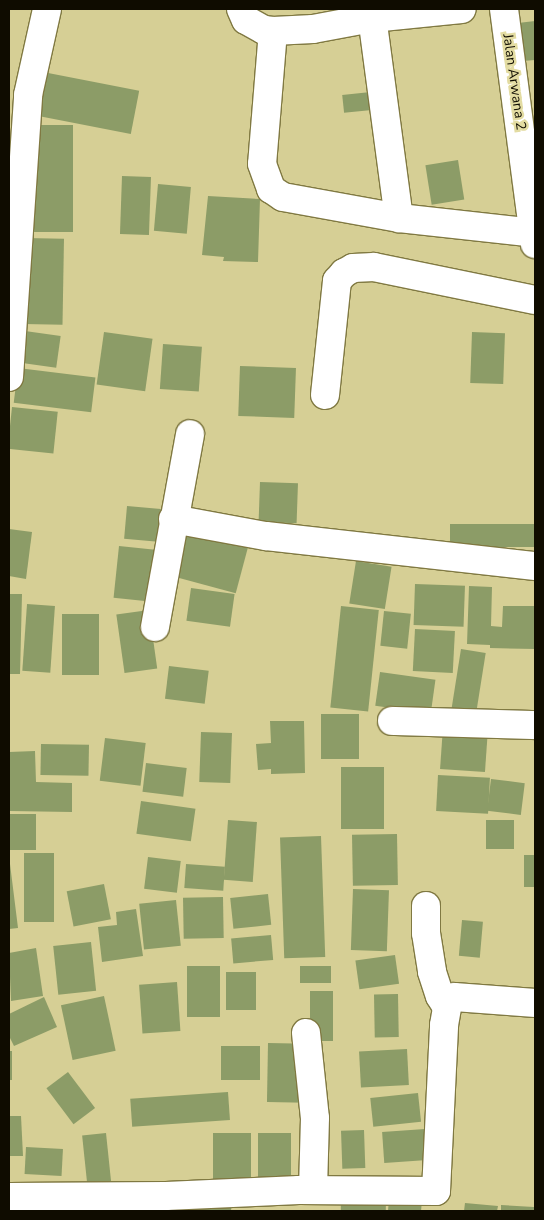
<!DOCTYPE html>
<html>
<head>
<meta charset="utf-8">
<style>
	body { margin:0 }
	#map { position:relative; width:544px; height:1220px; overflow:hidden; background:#d6cf95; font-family:"Nunito Sans",sans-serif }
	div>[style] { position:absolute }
	.building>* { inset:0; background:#8c9c67; transform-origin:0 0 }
	.roads { filter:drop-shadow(1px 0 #807942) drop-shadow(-1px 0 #807942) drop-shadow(0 1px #807942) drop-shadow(0 -1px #807942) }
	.street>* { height:28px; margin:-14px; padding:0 14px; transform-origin:14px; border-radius:14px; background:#fff }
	span { translate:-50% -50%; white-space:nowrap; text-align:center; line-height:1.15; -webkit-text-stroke:5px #e3dca2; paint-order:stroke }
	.street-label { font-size:14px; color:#0f0c00 }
	.frame { position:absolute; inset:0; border:10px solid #0f0c00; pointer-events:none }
</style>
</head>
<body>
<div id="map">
	<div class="building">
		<i style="clip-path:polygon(535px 21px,535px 60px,523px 61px,518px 23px)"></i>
		<i style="left:43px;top:72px;width:98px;height:44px;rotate:11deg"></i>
		<i style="left:380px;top:91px;width:18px;height:38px;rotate:84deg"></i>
		<i style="left:32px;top:125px;width:41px;height:107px"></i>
		<i style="left:458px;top:160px;width:40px;height:33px;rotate:81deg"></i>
		<i style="left:122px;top:176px;width:29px;height:58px;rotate:2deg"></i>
		<i style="left:158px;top:184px;width:33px;height:47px;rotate:5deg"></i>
		<i style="clip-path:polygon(208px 196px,260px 199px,258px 262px,223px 261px,224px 257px,202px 255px)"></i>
		<i style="left:25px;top:238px;width:39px;height:86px;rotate:1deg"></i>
		<i style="left:25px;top:331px;width:36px;height:32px;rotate:8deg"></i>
		<i style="left:104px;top:332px;width:49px;height:53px;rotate:8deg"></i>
		<i style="left:472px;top:332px;width:33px;height:51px;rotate:2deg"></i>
		<i style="left:163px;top:344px;width:39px;height:45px;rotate:4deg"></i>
		<i style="left:240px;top:366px;width:56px;height:50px;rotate:2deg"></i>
		<i style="left:18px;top:368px;width:78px;height:35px;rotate:7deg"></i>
		<i style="left:12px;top:407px;width:46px;height:42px;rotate:6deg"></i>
		<i style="left:260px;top:482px;width:38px;height:40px;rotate:2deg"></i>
		<i style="left:127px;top:506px;width:34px;height:33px;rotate:5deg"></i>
		<i style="left:535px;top:524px;width:23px;height:85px;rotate:90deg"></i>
		<i style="left:182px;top:527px;width:69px;height:50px;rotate:15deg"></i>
		<i style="clip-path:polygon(9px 529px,32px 532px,26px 579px,9px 576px)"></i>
		<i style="left:119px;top:546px;width:46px;height:52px;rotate:6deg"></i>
		<i style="left:356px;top:561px;width:36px;height:43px;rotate:9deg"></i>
		<i style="left:415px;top:584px;width:50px;height:41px;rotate:2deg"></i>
		<i style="clip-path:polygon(469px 586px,492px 587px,491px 626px,502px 627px,503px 606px,535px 606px,535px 649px,490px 648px,490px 645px,467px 644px)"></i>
		<i style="left:191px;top:588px;width:44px;height:33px;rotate:8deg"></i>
		<i style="clip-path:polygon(9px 594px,22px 594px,20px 674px,9px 674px)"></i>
		<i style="left:27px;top:604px;width:28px;height:67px;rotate:4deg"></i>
		<i style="left:341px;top:606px;width:38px;height:102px;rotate:6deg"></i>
		<i style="left:149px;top:610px;width:59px;height:33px;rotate:82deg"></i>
		<i style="left:384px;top:611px;width:27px;height:35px;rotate:6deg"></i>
		<i style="left:62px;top:614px;width:37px;height:61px"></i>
		<i style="left:415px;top:629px;width:40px;height:42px;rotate:3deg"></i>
		<i style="left:461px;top:649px;width:25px;height:64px;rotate:9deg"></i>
		<i style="left:169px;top:666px;width:40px;height:33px;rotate:7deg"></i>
		<i style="left:380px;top:672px;width:56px;height:34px;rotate:8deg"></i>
		<i style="left:321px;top:714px;width:38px;height:45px"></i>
		<i style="clip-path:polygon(270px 721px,304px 721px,305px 773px,271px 774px,271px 769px,258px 770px,256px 744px,271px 743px)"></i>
		<i style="left:443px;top:727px;width:45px;height:42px;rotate:4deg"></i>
		<i style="left:201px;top:732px;width:31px;height:50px;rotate:2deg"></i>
		<i style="left:105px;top:738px;width:41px;height:43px;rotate:7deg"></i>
		<i style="left:41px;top:744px;width:48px;height:31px;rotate:1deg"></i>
		<i style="clip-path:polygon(35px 751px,36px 782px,72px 783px,72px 812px,9px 811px,9px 752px)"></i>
		<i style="left:146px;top:763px;width:41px;height:29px;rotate:7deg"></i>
		<i style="left:341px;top:767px;width:43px;height:62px"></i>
		<i style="left:438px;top:775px;width:52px;height:36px;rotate:3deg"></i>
		<i style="left:491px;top:779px;width:34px;height:32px;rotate:7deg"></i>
		<i style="left:141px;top:801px;width:55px;height:33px;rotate:8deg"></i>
		<i style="left:9px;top:814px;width:27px;height:36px"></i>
		<i style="left:228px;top:820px;width:29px;height:60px;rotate:4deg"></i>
		<i style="left:514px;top:820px;width:29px;height:28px;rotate:90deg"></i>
		<i style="left:397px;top:834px;width:51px;height:45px;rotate:89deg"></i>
		<i style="left:321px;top:836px;width:121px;height:41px;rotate:88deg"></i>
		<i style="left:24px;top:853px;width:30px;height:69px"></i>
		<i style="left:524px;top:855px;width:11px;height:32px"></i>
		<i style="clip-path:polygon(9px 856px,18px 928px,9px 929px)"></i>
		<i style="left:148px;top:857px;width:33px;height:32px;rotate:7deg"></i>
		<i style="left:186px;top:864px;width:39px;height:24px;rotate:4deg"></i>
		<i style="left:104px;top:884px;width:36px;height:38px;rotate:79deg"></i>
		<i style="left:353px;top:889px;width:36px;height:61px;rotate:2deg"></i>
		<i style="left:268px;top:894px;width:31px;height:38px;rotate:84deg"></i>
		<i style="left:223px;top:897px;width:41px;height:40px;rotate:89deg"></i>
		<i style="left:176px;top:900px;width:46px;height:37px;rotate:84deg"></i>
		<i style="clip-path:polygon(136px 909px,143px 956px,102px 962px,98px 927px,117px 925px,116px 912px)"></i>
		<i style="left:462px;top:920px;width:21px;height:36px;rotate:5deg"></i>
		<i style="left:271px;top:935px;width:25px;height:40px;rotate:85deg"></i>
		<i style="left:91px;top:942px;width:49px;height:38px;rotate:84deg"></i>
		<i style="clip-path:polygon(36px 948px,43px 996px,11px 1001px,9px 953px)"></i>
		<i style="left:395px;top:955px;width:29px;height:40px;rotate:82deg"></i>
		<i style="left:187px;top:966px;width:33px;height:51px"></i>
		<i style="left:300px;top:966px;width:31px;height:17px"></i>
		<i style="left:226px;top:972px;width:30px;height:38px"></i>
		<i style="left:177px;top:982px;width:49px;height:38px;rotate:86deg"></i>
		<i style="left:310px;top:991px;width:23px;height:50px"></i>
		<i style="left:398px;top:994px;width:43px;height:24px;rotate:89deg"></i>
		<i style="left:104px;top:996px;width:56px;height:44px;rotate:78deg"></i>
		<i style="clip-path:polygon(44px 997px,57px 1027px,14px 1046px,9px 1036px,9px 1014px)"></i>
		<i style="left:268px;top:1043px;width:39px;height:59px;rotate:1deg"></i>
		<i style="left:221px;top:1046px;width:39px;height:34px"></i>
		<i style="left:407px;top:1049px;width:36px;height:48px;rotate:87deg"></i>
		<i style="left:9px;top:1051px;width:3px;height:29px"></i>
		<i style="left:68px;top:1072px;width:45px;height:27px;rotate:53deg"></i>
		<i style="left:228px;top:1092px;width:28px;height:98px;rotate:86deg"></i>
		<i style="left:418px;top:1093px;width:29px;height:48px;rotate:84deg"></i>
		<i style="clip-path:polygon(9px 1116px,21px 1116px,23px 1156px,9px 1156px)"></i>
		<i style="left:425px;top:1129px;width:31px;height:43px;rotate:86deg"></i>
		<i style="left:364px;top:1130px;width:38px;height:23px;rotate:88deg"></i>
		<i style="left:106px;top:1133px;width:56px;height:24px;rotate:84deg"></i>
		<i style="left:213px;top:1133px;width:38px;height:56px"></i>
		<i style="left:258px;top:1133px;width:33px;height:56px"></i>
		<i style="left:26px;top:1147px;width:37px;height:27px;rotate:3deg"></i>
		<i style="clip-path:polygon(186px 1198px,232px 1200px,231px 1211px,186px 1211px)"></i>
		<i style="left:341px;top:1198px;width:45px;height:13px;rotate:1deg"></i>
		<i style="clip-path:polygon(389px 1199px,422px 1201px,421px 1211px,388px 1211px)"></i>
		<i style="clip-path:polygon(465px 1203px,498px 1206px,497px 1211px,464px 1211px)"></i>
		<i style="clip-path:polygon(501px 1205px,534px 1207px,534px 1211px,501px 1211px)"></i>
	</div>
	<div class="roads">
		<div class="street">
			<i style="left:241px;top:9px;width:12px;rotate:66deg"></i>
			<i style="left:246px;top:20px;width:21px;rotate:29deg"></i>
			<i style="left:264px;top:30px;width:9px;rotate:6deg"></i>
			<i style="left:273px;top:31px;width:40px;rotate:-2.9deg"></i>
			<i style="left:313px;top:29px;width:60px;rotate:-10.6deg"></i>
			<i style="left:372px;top:18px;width:90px;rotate:-5.7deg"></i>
			<i style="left:371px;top:9px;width:211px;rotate:82.4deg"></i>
			<i style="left:504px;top:9px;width:237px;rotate:82.5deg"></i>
			<i style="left:273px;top:31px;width:133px;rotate:94.7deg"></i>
			<i style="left:262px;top:164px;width:27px;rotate:70deg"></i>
			<i style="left:271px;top:189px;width:14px;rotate:34deg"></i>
			<i style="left:283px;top:197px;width:118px;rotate:10.3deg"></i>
			<i style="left:399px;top:218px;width:136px;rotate:6.3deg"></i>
			<i style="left:9px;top:377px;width:283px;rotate:-86.1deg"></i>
			<i style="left:28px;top:95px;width:88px;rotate:-77.5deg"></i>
			<i style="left:325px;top:395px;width:115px;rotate:-84deg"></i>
			<i style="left:337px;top:281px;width:11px;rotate:-49deg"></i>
			<i style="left:344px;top:273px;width:10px;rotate:-29deg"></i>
			<i style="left:353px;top:268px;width:21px;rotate:-3deg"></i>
			<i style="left:374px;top:267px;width:164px;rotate:11.6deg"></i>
			<i style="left:173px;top:519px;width:95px;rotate:10.4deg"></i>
			<i style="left:266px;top:536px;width:271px;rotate:6.4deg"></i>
			<i style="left:155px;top:627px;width:196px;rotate:-79.7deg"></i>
			<i style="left:392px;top:721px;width:143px;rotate:1.6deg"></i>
			<i style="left:426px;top:906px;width:27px;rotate:90deg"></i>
			<i style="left:426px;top:933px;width:39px;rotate:81deg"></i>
			<i style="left:432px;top:972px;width:25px;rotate:72deg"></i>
			<i style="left:440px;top:996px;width:13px;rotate:58deg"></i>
			<i style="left:306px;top:1033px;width:85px;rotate:84deg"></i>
			<i style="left:315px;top:1118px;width:72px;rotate:91.6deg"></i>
			<i style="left:9px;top:1197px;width:157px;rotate:-0.4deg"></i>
			<i style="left:166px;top:1196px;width:133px;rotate:-2.6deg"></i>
			<i style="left:299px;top:1190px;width:137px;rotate:0.4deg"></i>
			<i style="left:436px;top:1191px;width:166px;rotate:-87.2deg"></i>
			<i style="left:444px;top:1025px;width:22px;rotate:-80deg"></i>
			<i style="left:448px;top:1003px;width:9px;rotate:-41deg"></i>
			<i style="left:455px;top:997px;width:80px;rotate:4.3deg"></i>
		</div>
	</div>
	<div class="street-label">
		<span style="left:514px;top:82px;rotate:82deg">Jalan Arwana 2</span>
	</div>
	<div class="frame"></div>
</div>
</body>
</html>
